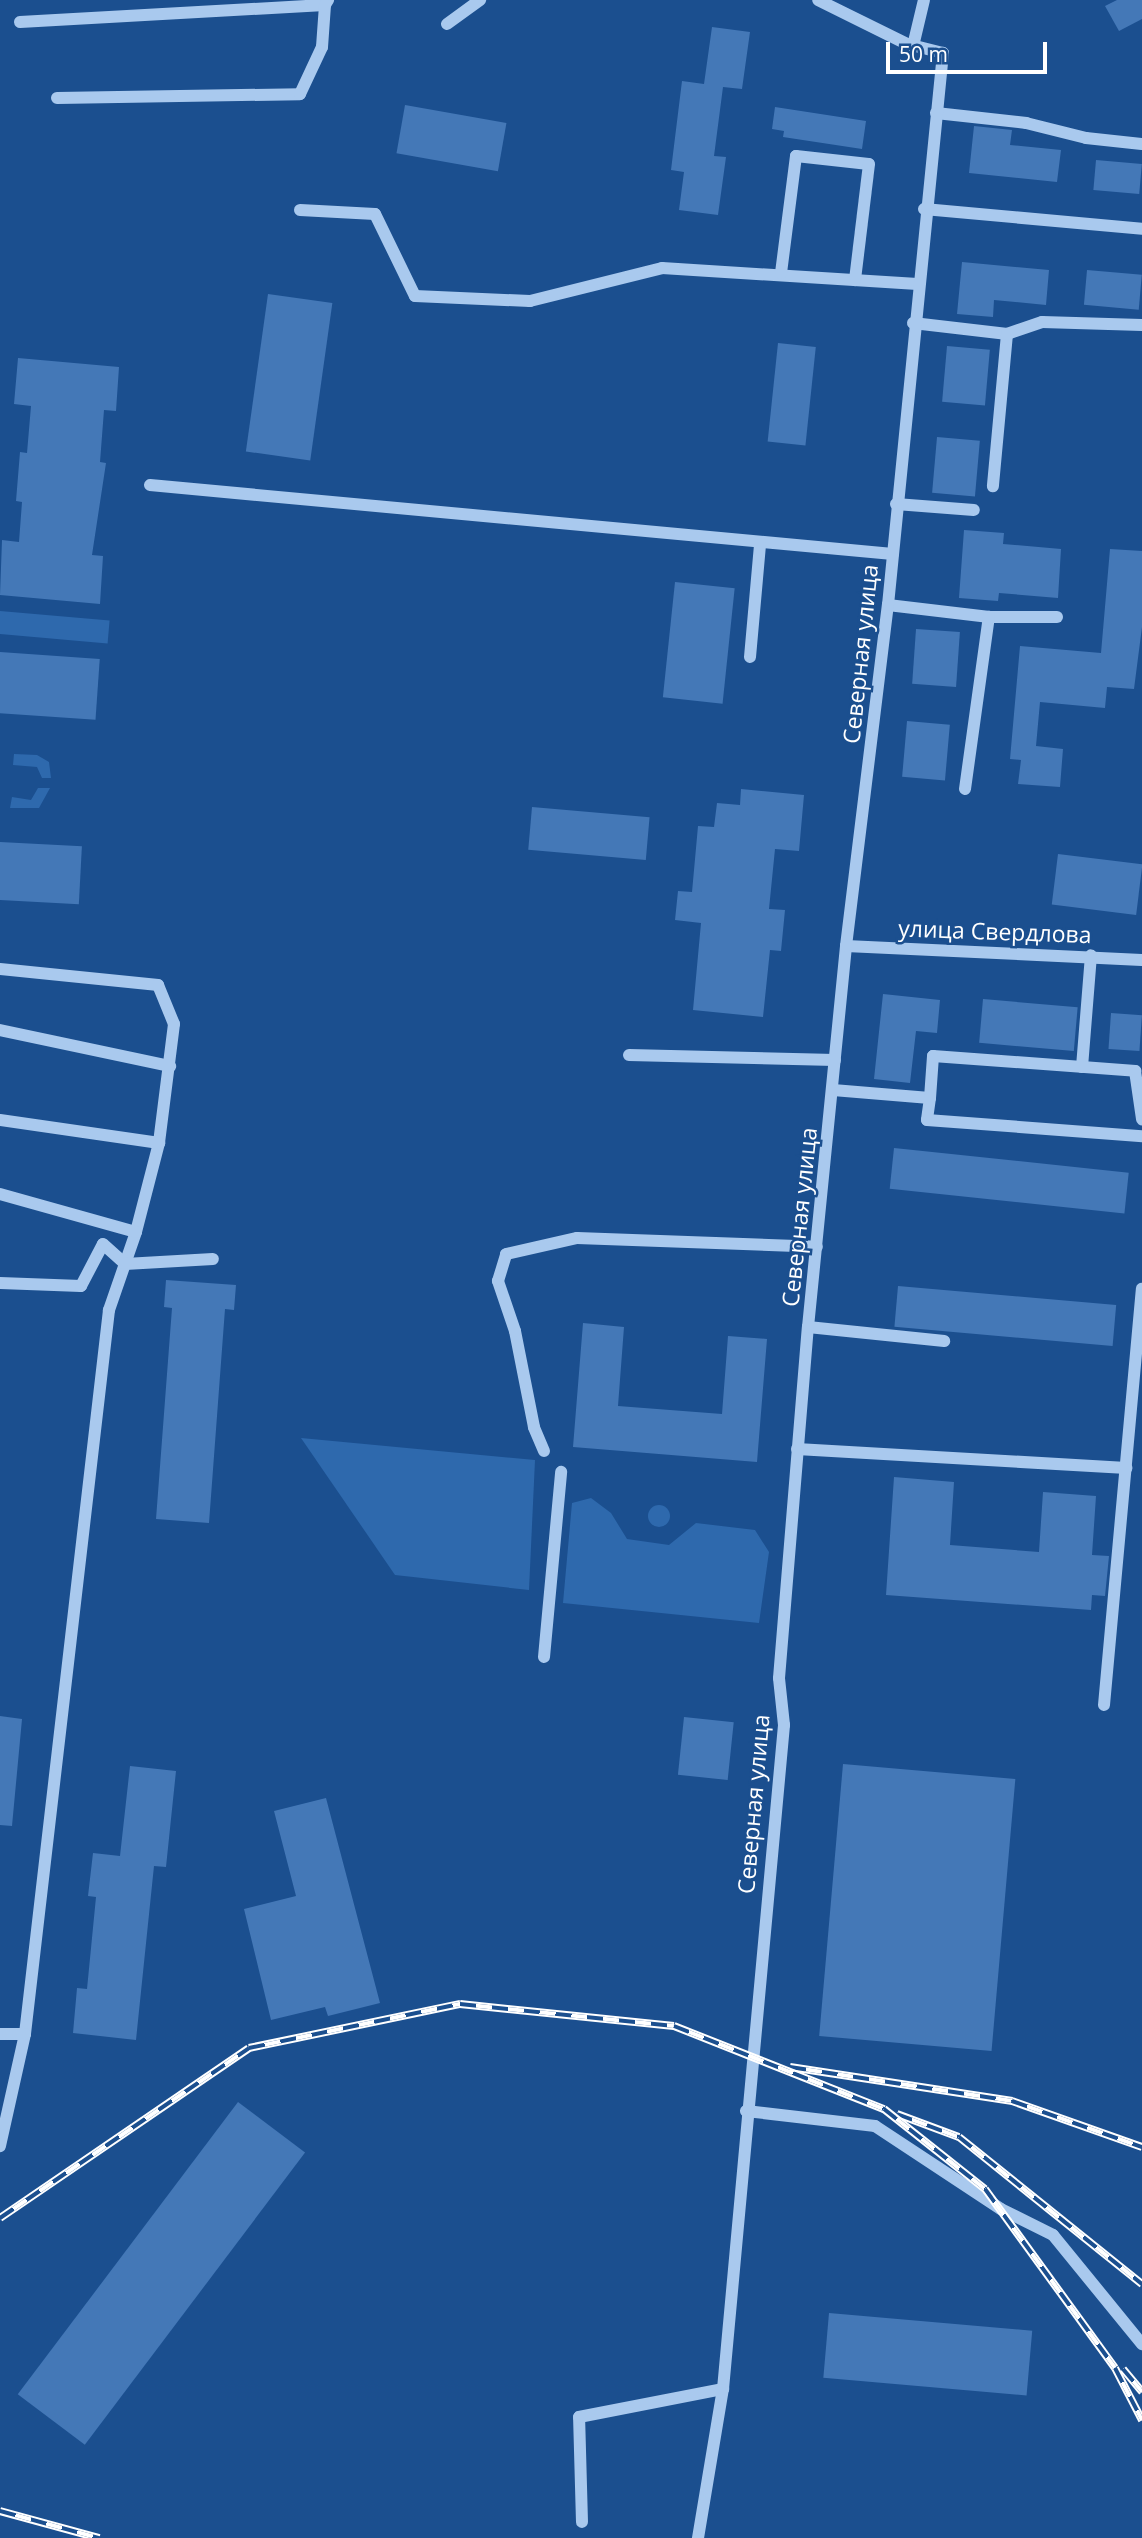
<!DOCTYPE html>
<html>
<head>
<meta charset="utf-8">
<style>
	body { margin:0 }
	#map { position:relative; width:1142px; height:2538px; overflow:hidden; background:#1b4f8f; font-family:"Open Sans",sans-serif }
	div>[style] { position:absolute }
	.green>* { inset:0; background:#2e69ad; transform-origin:0 0 }
	.round { border-radius:50% }
	.building>* { inset:0; background:#4478b7; transform-origin:0 0 }
	.minor>* { height:12px; margin:-6px; padding:0 6px; transform-origin:6px; border-radius:6px; background:#a9c9ee }
	.rail>* { height:8px; margin-top:-4px; transform-origin:0; background:repeating-linear-gradient(90deg,#1b4f8f 0 16px,#fff 0 32px); box-sizing:border-box; border-block:2px solid #fff }
	span { translate:-50% -50%; white-space:nowrap; text-align:center; line-height:1.15; -webkit-text-stroke:5px #1b4f8f; paint-order:stroke }
	.street-label { font-size:23px; color:#fff }
	.scale { position:absolute; left:886px; top:42px; width:161px; height:32px; box-sizing:border-box; border:4px solid #fff; border-top:0; padding-left:9px; font-size:21px; line-height:24px; white-space:nowrap; color:#fff; -webkit-text-stroke:5px #1b4f8f; paint-order:stroke }
</style>
</head>
<body>
<div id="map">
	<div class="green">
		<i style="left:0;top:611px;width:110px;height:23px;rotate:5deg"></i>
		<i style="clip-path:polygon(14px 754px,37px 755px,49px 762px,51px 778px,42px 778px,37px 767px,13px 765px)"></i>
		<i style="clip-path:polygon(38px 788px,50px 788px,39px 808px,10px 808px,12px 797px,31px 800px)"></i>
		<i style="clip-path:polygon(301px 1438px,535px 1460px,529px 1590px,395px 1575px)"></i>
		<i style="clip-path:polygon(591px 1498px,611px 1513px,627px 1539px,669px 1545px,696px 1523px,755px 1530px,769px 1552px,759px 1623px,563px 1603px,572px 1503px)"></i>
		<i class="round" style="left:648px;top:1505px;width:22px;height:22px"></i>
	</div>
	<div class="building">
		<i style="clip-path:polygon(1117px 0,1142px 0,1142px 19px,1119px 31px,1105px 6px)"></i>
		<i style="clip-path:polygon(712px 27px,750px 32px,742px 89px,723px 87px,714px 156px,726px 157px,718px 215px,679px 210px,684px 172px,671px 170px,682px 81px,704px 84px)"></i>
		<i style="left:405px;top:105px;width:103px;height:49px;rotate:10deg"></i>
		<i style="clip-path:polygon(775px 107px,866px 121px,862px 149px,783px 137px,784px 131px,772px 129px)"></i>
		<i style="clip-path:polygon(974px 126px,1012px 130px,1010px 145px,1061px 150px,1057px 182px,969px 173px)"></i>
		<i style="left:1096px;top:160px;width:46px;height:30px;rotate:5deg"></i>
		<i style="clip-path:polygon(962px 262px,1049px 270px,1046px 305px,994px 300px,993px 317px,957px 314px)"></i>
		<i style="left:1087px;top:270px;width:55px;height:35px;rotate:5deg"></i>
		<i style="left:268px;top:294px;width:65px;height:159px;rotate:8deg"></i>
		<i style="left:778px;top:343px;width:38px;height:99px;rotate:6deg"></i>
		<i style="left:947px;top:346px;width:43px;height:56px;rotate:5deg"></i>
		<i style="clip-path:polygon(18px 358px,119px 367px,116px 411px,104px 410px,100px 462px,106px 463px,92px 555px,103px 556px,100px 604px,0 595px,2px 540px,19px 542px,22px 502px,16px 501px,20px 452px,27px 453px,31px 406px,14px 404px)"></i>
		<i style="left:937px;top:437px;width:43px;height:56px;rotate:5deg"></i>
		<i style="clip-path:polygon(964px 530px,1004px 533px,1003px 544px,1061px 549px,1058px 598px,999px 593px,998px 601px,959px 598px)"></i>
		<i style="clip-path:polygon(1110px 549px,1142px 551px,1142px 627px,1134px 689px,1107px 687px,1105px 708px,1040px 702px,1036px 746px,1063px 749px,1060px 787px,1018px 784px,1021px 760px,1010px 759px,1020px 646px,1101px 653px)"></i>
		<i style="left:675px;top:582px;width:60px;height:116px;rotate:6deg"></i>
		<i style="left:916px;top:629px;width:44px;height:55px;rotate:4deg"></i>
		<i style="left:0;top:652px;width:100px;height:61px;rotate:4deg"></i>
		<i style="left:907px;top:721px;width:43px;height:56px;rotate:5deg"></i>
		<i style="clip-path:polygon(741px 789px,804px 795px,799px 851px,775px 849px,769px 909px,785px 910px,781px 951px,770px 950px,763px 1017px,693px 1010px,701px 923px,675px 920px,678px 891px,692px 892px,698px 826px,714px 827px,717px 803px,740px 805px)"></i>
		<i style="left:532px;top:807px;width:118px;height:43px;rotate:5deg"></i>
		<i style="left:0;top:842px;width:82px;height:58px;rotate:3deg"></i>
		<i style="left:1058px;top:854px;width:85px;height:51px;rotate:7deg"></i>
		<i style="clip-path:polygon(883px 994px,940px 1000px,937px 1033px,916px 1031px,910px 1083px,874px 1079px)"></i>
		<i style="left:983px;top:999px;width:95px;height:44px;rotate:5deg"></i>
		<i style="left:1111px;top:1013px;width:31px;height:36px;rotate:4deg"></i>
		<i style="left:894px;top:1148px;width:236px;height:41px;rotate:6deg"></i>
		<i style="clip-path:polygon(166px 1280px,236px 1285px,234px 1310px,225px 1309px,209px 1523px,156px 1519px,172px 1308px,164px 1307px)"></i>
		<i style="left:898px;top:1286px;width:219px;height:41px;rotate:5deg"></i>
		<i style="clip-path:polygon(583px 1323px,624px 1327px,618px 1406px,722px 1414px,728px 1336px,767px 1339px,757px 1462px,573px 1447px)"></i>
		<i style="clip-path:polygon(894px 1477px,954px 1482px,950px 1545px,1039px 1552px,1043px 1492px,1096px 1496px,1092px 1555px,1109px 1556px,1105px 1596px,1092px 1595px,1091px 1610px,886px 1595px)"></i>
		<i style="clip-path:polygon(0 1716px,22px 1719px,12px 1826px,0 1825px)"></i>
		<i style="left:684px;top:1717px;width:50px;height:58px;rotate:6deg"></i>
		<i style="left:843px;top:1764px;width:173px;height:273px;rotate:5deg"></i>
		<i style="clip-path:polygon(130px 1766px,176px 1771px,166px 1867px,154px 1866px,136px 2040px,73px 2033px,77px 1988px,87px 1989px,96px 1897px,88px 1896px,93px 1853px,120px 1856px)"></i>
		<i style="clip-path:polygon(326px 1798px,380px 2003px,328px 2016px,325px 2007px,271px 2020px,244px 1909px,296px 1896px,274px 1811px)"></i>
		<i style="left:238px;top:2102px;width:84px;height:366px;rotate:37deg"></i>
		<i style="left:829px;top:2313px;width:204px;height:65px;rotate:5deg"></i>
	</div>
	<div class="minor">
		<i style="left:20px;top:22px;width:305px;rotate:-3.2deg"></i>
		<i style="left:325px;top:5px;width:6px;rotate:-59deg"></i>
		<i style="left:447px;top:24px;width:41px;rotate:-36deg"></i>
		<i style="left:913px;top:46px;width:47px;rotate:-76.6deg"></i>
		<i style="left:57px;top:98px;width:243px;rotate:-0.9deg"></i>
		<i style="left:300px;top:94px;width:52px;rotate:-64.9deg"></i>
		<i style="left:322px;top:47px;width:42px;rotate:-85.9deg"></i>
		<i style="left:936px;top:113px;width:91px;rotate:6.3deg"></i>
		<i style="left:1026px;top:123px;width:62px;rotate:14deg"></i>
		<i style="left:1086px;top:138px;width:56px;rotate:6.1deg"></i>
		<i style="left:924px;top:209px;width:219px;rotate:5.2deg"></i>
		<i style="left:300px;top:210px;width:75px;rotate:3.1deg"></i>
		<i style="left:375px;top:214px;width:91px;rotate:64deg"></i>
		<i style="left:415px;top:296px;width:115px;rotate:2.5deg"></i>
		<i style="left:530px;top:301px;width:136px;rotate:-14deg"></i>
		<i style="left:662px;top:268px;width:256px;rotate:3.6deg"></i>
		<i style="left:781px;top:273px;width:118px;rotate:-82.7deg"></i>
		<i style="left:796px;top:156px;width:73px;rotate:6.3deg"></i>
		<i style="left:869px;top:164px;width:117px;rotate:96.9deg"></i>
		<i style="left:913px;top:323px;width:95px;rotate:6.7deg"></i>
		<i style="left:1007px;top:334px;width:153px;rotate:95.3deg"></i>
		<i style="left:1007px;top:334px;width:37px;rotate:-19deg"></i>
		<i style="left:1042px;top:322px;width:100px;rotate:1.7deg"></i>
		<i style="left:150px;top:485px;width:746px;rotate:5.31deg"></i>
		<i style="left:896px;top:504px;width:78px;rotate:4.4deg"></i>
		<i style="left:888px;top:605px;width:102px;rotate:6.8deg"></i>
		<i style="left:989px;top:617px;width:68px"></i>
		<i style="left:750px;top:657px;width:113px;rotate:-84.9deg"></i>
		<i style="left:965px;top:789px;width:174px;rotate:-82.1deg"></i>
		<i style="left:846px;top:946px;width:296px;rotate:2.7deg"></i>
		<i style="left:0;top:969px;width:159px;rotate:5.8deg"></i>
		<i style="left:158px;top:985px;width:42px;rotate:67.7deg"></i>
		<i style="left:174px;top:1024px;width:120px;rotate:97.2deg"></i>
		<i style="left:159px;top:1143px;width:92px;rotate:104.5deg"></i>
		<i style="left:136px;top:1232px;width:83px;rotate:109.1deg"></i>
		<i style="left:109px;top:1310px;width:729px;rotate:96.62deg"></i>
		<i style="left:25px;top:2034px;width:115px;rotate:102.6deg"></i>
		<i style="left:0;top:1030px;width:174px;rotate:12deg"></i>
		<i style="left:629px;top:1055px;width:206px;rotate:1.4deg"></i>
		<i style="left:1082px;top:1067px;width:112px;rotate:-85.4deg"></i>
		<i style="left:833px;top:1090px;width:97px;rotate:4.7deg"></i>
		<i style="left:930px;top:1098px;width:42px;rotate:-85.9deg"></i>
		<i style="left:933px;top:1056px;width:203px;rotate:4.2deg"></i>
		<i style="left:1135px;top:1071px;width:49px;rotate:81.7deg"></i>
		<i style="left:930px;top:1098px;width:22px;rotate:98deg"></i>
		<i style="left:927px;top:1120px;width:216px;rotate:4.3deg"></i>
		<i style="left:0;top:1120px;width:161px;rotate:8.2deg"></i>
		<i style="left:0;top:1194px;width:141px;rotate:15.6deg"></i>
		<i style="left:0;top:1283px;width:81px;rotate:2.1deg"></i>
		<i style="left:81px;top:1286px;width:47px;rotate:-62.4deg"></i>
		<i style="left:103px;top:1244px;width:30px;rotate:42deg"></i>
		<i style="left:125px;top:1264px;width:88px;rotate:-3.3deg"></i>
		<i style="left:808px;top:1327px;width:137px;rotate:5.9deg"></i>
		<i style="left:797px;top:1449px;width:330px;rotate:3.3deg"></i>
		<i style="left:544px;top:1451px;width:26px;rotate:-113deg"></i>
		<i style="left:534px;top:1427px;width:98px;rotate:-101.2deg"></i>
		<i style="left:515px;top:1331px;width:53px;rotate:-108.8deg"></i>
		<i style="left:498px;top:1281px;width:28px;rotate:-73deg"></i>
		<i style="left:506px;top:1254px;width:73px;rotate:-12.7deg"></i>
		<i style="left:577px;top:1238px;width:240px;rotate:2.1deg"></i>
		<i style="left:544px;top:1657px;width:186px;rotate:-84.7deg"></i>
		<i style="left:1104px;top:1705px;width:418px;rotate:-84.8deg"></i>
		<i style="left:0;top:2034px;width:25px"></i>
		<i style="left:746px;top:2111px;width:130px;rotate:6.6deg"></i>
		<i style="left:875px;top:2126px;width:151px;rotate:33.4deg"></i>
		<i style="left:1001px;top:2209px;width:58px;rotate:26.6deg"></i>
		<i style="left:1053px;top:2235px;width:141px;rotate:50.8deg"></i>
		<i style="left:582px;top:2522px;width:105px;rotate:-91.6deg"></i>
		<i style="left:579px;top:2417px;width:147px;rotate:-11deg"></i>
		<i style="left:698px;top:2538px;width:151px;rotate:-80.5deg"></i>
		<i style="left:723px;top:2389px;width:667px;rotate:-84.75deg"></i>
		<i style="left:784px;top:1725px;width:47px;rotate:-96.1deg"></i>
		<i style="left:779px;top:1678px;width:352px;rotate:-85.3deg"></i>
		<i style="left:808px;top:1327px;width:383px;rotate:-84.3deg"></i>
		<i style="left:846px;top:946px;width:344px;rotate:-83deg"></i>
		<i style="left:888px;top:605px;width:555px;rotate:-84.31deg"></i>
		<i style="left:943px;top:53px;width:37px;rotate:-166deg"></i>
		<i style="left:907px;top:44px;width:99px;rotate:-153.7deg"></i>
	</div>
	<div class="rail">
		<i style="left:790px;top:2067px;width:225px;rotate:8.7deg"></i>
		<i style="left:1012px;top:2101px;width:138px;rotate:19.5deg"></i>
		<i style="left:897px;top:2114px;width:66px;rotate:20.4deg"></i>
		<i style="left:959px;top:2137px;width:235px;rotate:38.8deg"></i>
		<i style="left:0;top:2218px;width:301px;rotate:-34.3deg"></i>
		<i style="left:249px;top:2048px;width:216px;rotate:-11.8deg"></i>
		<i style="left:460px;top:2004px;width:215px;rotate:5.9deg"></i>
		<i style="left:674px;top:2026px;width:226px;rotate:21.6deg"></i>
		<i style="left:884px;top:2109px;width:129px;rotate:38.4deg"></i>
		<i style="left:985px;top:2189px;width:221px;rotate:54deg"></i>
		<i style="left:1115px;top:2368px;width:59px;rotate:62.6deg"></i>
		<i style="left:1123px;top:2369px;width:30px;rotate:50deg"></i>
		<i style="left:0;top:2511px;width:103px;rotate:15.3deg"></i>
	</div>
	<div class="street-label">
		<span style="left:860px;top:654px;rotate:-84deg">Северная улица</span>
		<span style="left:995px;top:931px;rotate:2deg">улица Свердлова</span>
		<span style="left:799px;top:1217px;rotate:-84deg">Северная улица</span>
		<span style="left:753px;top:1804px;rotate:-85deg">Северная улица</span>
	</div>
	<div class="scale">50 m</div>
</div>
</body>
</html>
